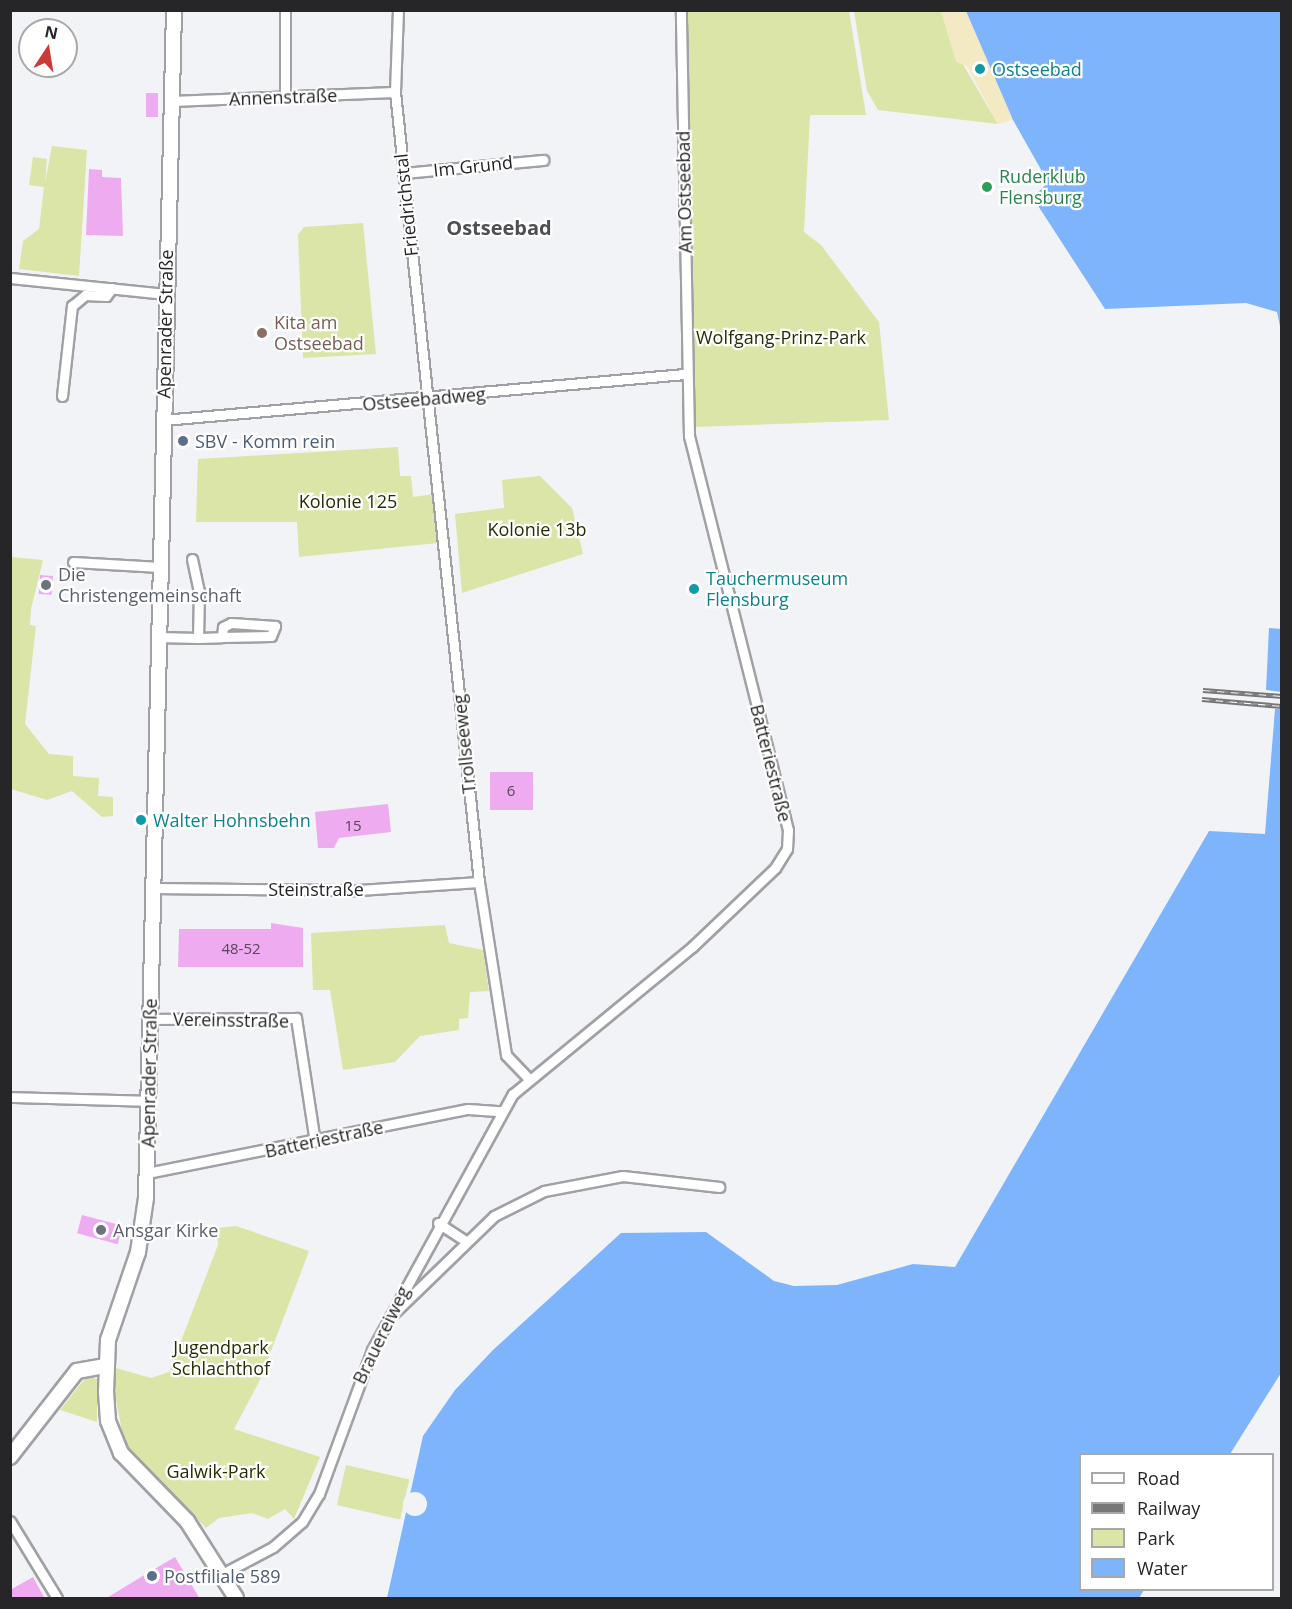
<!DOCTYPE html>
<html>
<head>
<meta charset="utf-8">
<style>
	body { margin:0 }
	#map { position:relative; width:1292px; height:1609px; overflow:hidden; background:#f2f3f7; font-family:"Open Sans",sans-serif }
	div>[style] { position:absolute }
	.green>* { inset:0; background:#dae5a7; transform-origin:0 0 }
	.sand>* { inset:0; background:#f3eac4 }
	.water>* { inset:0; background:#7db4fc }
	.pier>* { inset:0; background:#f2f3f7 }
	.round { border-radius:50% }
	.building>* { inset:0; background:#eeabf0; transform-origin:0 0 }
	.roads { filter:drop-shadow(2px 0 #a0a1a5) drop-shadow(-2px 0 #a0a1a5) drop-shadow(0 2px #a0a1a5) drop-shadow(0 -2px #a0a1a5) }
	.street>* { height:9px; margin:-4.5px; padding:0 4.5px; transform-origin:4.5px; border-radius:4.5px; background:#fff }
	.secondary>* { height:14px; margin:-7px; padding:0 7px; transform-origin:7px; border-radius:7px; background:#fff }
	.rail>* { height:4.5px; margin-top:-2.25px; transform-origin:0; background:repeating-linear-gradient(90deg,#fff 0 7px,#77777a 0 14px); box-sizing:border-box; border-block:2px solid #77777a }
	.dots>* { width:16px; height:16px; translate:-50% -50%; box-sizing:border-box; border:3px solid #fff; border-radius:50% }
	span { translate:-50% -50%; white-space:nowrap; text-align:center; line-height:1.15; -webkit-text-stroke:4.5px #fff; paint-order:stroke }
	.number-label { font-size:15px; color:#58475a }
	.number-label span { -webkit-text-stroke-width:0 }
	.culture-label { font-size:18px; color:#0d838f }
	.left { translate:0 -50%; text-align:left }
	.street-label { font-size:18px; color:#262628 }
	.leisure-label { font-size:18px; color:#27864d }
	.education-label { font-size:18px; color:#785e54 }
	.park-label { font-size:18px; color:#282d04 }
	.service-label { font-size:18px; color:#4e5e75 }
	.worship-label { font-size:18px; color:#5b616d }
	.neighbourhood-label { font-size:20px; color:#4e4f52; font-weight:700 }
	.frame { position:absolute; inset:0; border:12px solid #262628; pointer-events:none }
	.legend { position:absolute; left:1079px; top:1453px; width:195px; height:138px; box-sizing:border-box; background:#fff; border:2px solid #a8a8a9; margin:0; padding:8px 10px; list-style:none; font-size:18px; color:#262628 }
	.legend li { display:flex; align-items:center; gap:12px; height:30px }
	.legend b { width:30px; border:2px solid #a8a8a9 }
	.north { position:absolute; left:18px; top:18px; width:60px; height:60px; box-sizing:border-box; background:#fff; border:2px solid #a8a8a9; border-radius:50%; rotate:12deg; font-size:16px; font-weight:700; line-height:24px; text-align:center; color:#262628 }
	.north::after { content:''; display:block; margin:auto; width:21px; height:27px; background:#c93b37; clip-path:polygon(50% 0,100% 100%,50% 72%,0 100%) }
</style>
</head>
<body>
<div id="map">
	<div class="green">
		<i style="clip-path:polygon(686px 11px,849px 11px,866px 115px,810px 115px,804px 232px,821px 245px,879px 322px,889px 420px,695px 427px)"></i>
		<i style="clip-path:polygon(854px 11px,941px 11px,961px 61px,998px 124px,878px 110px,867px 91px)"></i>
		<i style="clip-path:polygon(52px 146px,87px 150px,79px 276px,19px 269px,23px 241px,39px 229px,44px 187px,29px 185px,33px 157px,47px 159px,45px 183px)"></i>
		<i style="clip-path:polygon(363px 223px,376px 354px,303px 358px,298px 235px,304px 227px)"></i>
		<i style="clip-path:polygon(398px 447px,400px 476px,411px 476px,413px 497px,434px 494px,438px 543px,299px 557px,297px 522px,196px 522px,198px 459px)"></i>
		<i style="clip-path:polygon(540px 476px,572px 508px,583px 554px,462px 593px,455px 514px,504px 508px,502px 480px)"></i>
		<i style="clip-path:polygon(11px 557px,43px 560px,31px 609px,30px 625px,36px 626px,25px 724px,49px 754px,73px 756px,73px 776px,99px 778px,98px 796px,113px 797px,113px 816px,102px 817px,72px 791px,47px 800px,11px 789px)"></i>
		<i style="clip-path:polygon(445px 925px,449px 943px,483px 950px,489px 991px,470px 992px,468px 1018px,459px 1019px,459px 1030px,420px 1036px,395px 1062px,343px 1070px,330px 990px,313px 990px,311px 933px)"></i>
		<i style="clip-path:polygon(236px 1226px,309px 1251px,260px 1380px,234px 1429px,320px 1457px,294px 1519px,285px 1509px,268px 1519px,252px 1513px,219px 1518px,206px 1528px,125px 1446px,114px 1390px,116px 1368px,151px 1378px,169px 1372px,218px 1245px,217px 1228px)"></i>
		<i style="clip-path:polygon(87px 1376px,97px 1379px,97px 1422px,60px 1410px)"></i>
		<i style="left:346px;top:1465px;width:65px;height:41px;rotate:13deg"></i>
	</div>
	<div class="sand">
		<i style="clip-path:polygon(941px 11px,966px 11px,1013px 120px,998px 124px,967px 66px,956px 62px)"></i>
	</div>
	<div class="water">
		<i style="clip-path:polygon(966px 11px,1281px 11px,1281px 331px,1277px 312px,1246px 303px,1105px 309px,1033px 198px,1048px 182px,1013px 120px)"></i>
		<i style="clip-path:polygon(1269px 628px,1281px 629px,1281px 692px,1266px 690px)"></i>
		<i style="clip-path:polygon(1275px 709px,1281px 709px,1281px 1373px,1230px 1454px,1080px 1454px,1080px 1590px,1144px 1590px,1139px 1598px,387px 1598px,423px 1436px,455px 1390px,493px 1350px,621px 1233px,706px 1232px,774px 1281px,794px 1286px,837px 1285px,913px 1264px,955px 1267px,1209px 831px,1265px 834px)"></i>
	</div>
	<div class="pier">
		<i class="round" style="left:403px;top:1492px;width:24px;height:24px"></i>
	</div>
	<div class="building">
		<i style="left:146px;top:93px;width:12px;height:24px"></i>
		<i style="clip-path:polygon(89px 169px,102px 170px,102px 177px,121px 178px,123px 236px,86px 235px)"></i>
		<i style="left:40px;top:575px;width:13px;height:19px;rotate:4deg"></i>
		<i style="left:490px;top:772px;width:43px;height:38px"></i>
		<i style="clip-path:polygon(388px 804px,391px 832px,339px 838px,334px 848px,318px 848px,315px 812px)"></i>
		<i style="clip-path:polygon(271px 923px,303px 928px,303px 967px,178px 967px,179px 929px,271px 929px)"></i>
		<i style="left:82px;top:1215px;width:42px;height:19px;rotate:15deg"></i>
		<i style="clip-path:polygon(175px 1557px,200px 1599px,105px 1599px,146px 1574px)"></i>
		<i style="clip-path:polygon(33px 1577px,45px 1599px,10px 1599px,10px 1590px)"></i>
	</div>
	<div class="roads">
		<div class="street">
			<i style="left:285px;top:10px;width:87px;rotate:90deg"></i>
			<i style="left:398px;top:10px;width:82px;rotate:92.1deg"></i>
			<i style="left:395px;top:92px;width:794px;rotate:83.93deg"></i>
			<i style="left:479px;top:882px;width:175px;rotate:81.1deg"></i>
			<i style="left:506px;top:1055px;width:32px;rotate:46deg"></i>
			<i style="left:170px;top:101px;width:225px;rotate:-2.3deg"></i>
			<i style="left:403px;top:173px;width:141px;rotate:-5.3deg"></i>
			<i style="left:10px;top:278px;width:157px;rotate:5.9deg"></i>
			<i style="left:62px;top:396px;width:91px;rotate:-83.7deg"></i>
			<i style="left:72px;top:306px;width:17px;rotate:-40deg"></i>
			<i style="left:85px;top:295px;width:21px;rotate:3deg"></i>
			<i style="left:106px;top:296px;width:10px;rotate:-53deg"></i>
			<i style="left:163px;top:420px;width:524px;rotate:-5.04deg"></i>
			<i style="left:192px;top:559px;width:33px;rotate:78deg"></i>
			<i style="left:199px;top:591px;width:47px;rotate:91.2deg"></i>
			<i style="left:73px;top:562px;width:87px;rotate:3.3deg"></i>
			<i style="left:158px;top:637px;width:40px;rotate:1.4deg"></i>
			<i style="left:198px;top:638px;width:24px;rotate:-2deg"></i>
			<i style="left:222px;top:637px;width:49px;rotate:-1.2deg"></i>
			<i style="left:271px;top:636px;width:11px;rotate:-68deg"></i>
			<i style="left:275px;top:626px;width:44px;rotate:-176.1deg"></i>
			<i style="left:231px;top:623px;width:9px;rotate:153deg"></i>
			<i style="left:223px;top:627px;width:10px;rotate:96deg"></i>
			<i style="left:153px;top:888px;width:206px;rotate:0.6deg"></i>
			<i style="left:359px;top:890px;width:120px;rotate:-3.8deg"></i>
			<i style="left:150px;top:1019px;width:146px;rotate:-0.4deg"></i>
			<i style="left:296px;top:1018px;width:125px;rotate:81.3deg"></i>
			<i style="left:10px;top:1097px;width:139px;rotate:1.6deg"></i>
			<i style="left:147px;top:1173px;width:327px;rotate:-11.3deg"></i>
			<i style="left:468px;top:1109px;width:32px;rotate:4deg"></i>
			<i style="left:438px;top:1223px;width:33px;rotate:33deg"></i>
			<i style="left:395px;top:1312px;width:138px;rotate:-44.1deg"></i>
			<i style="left:494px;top:1216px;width:56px;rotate:-26.6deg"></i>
			<i style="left:544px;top:1191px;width:80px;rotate:-10.8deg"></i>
			<i style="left:623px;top:1176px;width:97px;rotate:6.5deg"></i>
			<i style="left:10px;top:1521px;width:90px;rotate:58.6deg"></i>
			<i style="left:224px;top:1573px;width:55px;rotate:-28deg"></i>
			<i style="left:273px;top:1547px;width:38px;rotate:-41deg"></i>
			<i style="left:302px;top:1522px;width:33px;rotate:-59deg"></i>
			<i style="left:319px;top:1494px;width:153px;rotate:-69.8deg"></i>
			<i style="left:372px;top:1350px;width:292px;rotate:-61.2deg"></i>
			<i style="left:513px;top:1094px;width:232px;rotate:-39.4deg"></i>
			<i style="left:692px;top:947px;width:115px;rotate:-43.6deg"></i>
			<i style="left:775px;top:868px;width:22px;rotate:-58deg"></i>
			<i style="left:787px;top:849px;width:19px;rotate:-87deg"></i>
			<i style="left:788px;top:830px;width:406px;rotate:-104.1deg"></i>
			<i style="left:689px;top:436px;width:426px;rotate:-91.1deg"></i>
		</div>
		<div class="secondary">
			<i style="left:174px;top:10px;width:1188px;rotate:91.35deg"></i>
			<i style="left:146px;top:1198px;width:55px;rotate:98.4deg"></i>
			<i style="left:138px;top:1252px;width:93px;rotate:108.8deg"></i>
			<i style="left:108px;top:1340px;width:52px;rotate:92.2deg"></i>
			<i style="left:106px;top:1392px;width:29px;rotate:86deg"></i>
			<i style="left:108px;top:1421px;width:35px;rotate:68deg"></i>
			<i style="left:121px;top:1453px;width:95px;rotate:45.9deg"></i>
			<i style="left:187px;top:1521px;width:91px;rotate:57.5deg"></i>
			<i style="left:10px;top:1457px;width:109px;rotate:-52.1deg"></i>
			<i style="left:77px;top:1371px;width:29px;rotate:-10deg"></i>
		</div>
	</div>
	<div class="rail">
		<i style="left:1203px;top:690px;width:79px;rotate:4.3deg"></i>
		<i style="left:1202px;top:699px;width:80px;rotate:5deg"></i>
	</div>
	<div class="dots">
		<i style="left:980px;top:69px;background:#0f9aa8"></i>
		<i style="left:987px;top:187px;background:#2e9e5b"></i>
		<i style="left:262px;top:333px;background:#8d6e63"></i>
		<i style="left:183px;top:441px;background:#5c6f8a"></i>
		<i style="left:46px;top:585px;background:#6b7280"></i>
		<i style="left:694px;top:589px;background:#0f9aa8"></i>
		<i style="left:141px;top:820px;background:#0f9aa8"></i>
		<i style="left:101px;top:1230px;background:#6b7280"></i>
		<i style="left:152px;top:1576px;background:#5c6f8a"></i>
	</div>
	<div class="number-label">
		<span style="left:511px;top:791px">6</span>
		<span style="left:353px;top:826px">15</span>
		<span style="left:241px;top:949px">48-52</span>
	</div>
	<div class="culture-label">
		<span class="left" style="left:992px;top:69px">Ostseebad</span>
		<span class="left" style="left:706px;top:589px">Tauchermuseum<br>Flensburg</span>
		<span class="left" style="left:153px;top:820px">Walter Hohnsbehn</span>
	</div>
	<div class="street-label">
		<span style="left:283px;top:97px;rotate:-2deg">Annenstraße</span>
		<span style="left:473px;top:166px;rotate:-6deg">Im Grund</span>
		<span style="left:684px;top:192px;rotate:-91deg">Am Ostseebad</span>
		<span style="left:406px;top:205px;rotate:-96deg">Friedrichstal</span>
		<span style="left:165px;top:324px;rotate:-89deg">Apenrader Straße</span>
		<span style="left:424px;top:399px;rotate:-5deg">Ostseebadweg</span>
		<span style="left:464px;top:744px;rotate:-96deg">Trollseeweg</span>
		<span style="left:771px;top:763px;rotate:76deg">Batteriestraße</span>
		<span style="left:316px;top:889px">Steinstraße</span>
		<span style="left:231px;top:1020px;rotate:1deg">Vereinsstraße</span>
		<span style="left:149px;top:1073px;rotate:-89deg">Apenrader Straße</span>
		<span style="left:324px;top:1139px;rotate:-12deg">Batteriestraße</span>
		<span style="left:381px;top:1335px;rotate:-64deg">Brauereiweg</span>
	</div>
	<div class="leisure-label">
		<span class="left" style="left:999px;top:187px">Ruderklub<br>Flensburg</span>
	</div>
	<div class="education-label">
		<span class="left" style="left:274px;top:333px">Kita am<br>Ostseebad</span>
	</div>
	<div class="park-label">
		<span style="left:781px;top:337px">Wolfgang-Prinz-Park</span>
		<span style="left:348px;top:501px">Kolonie 125</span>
		<span style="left:537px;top:529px">Kolonie 13b</span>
		<span style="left:221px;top:1358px">Jugendpark<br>Schlachthof</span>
		<span style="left:216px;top:1471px">Galwik-Park</span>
	</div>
	<div class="service-label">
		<span class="left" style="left:195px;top:441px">SBV - Komm rein</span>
		<span class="left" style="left:164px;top:1576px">Postfiliale 589</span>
	</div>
	<div class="worship-label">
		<span class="left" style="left:58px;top:585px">Die<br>Christengemeinschaft</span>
		<span class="left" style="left:113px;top:1230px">Ansgar Kirke</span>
	</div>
	<div class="neighbourhood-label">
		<span style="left:499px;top:227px">Ostseebad</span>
	</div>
	<div class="frame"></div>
	<ul class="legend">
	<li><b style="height:8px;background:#fff"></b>Road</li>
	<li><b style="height:8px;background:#77777a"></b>Railway</li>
	<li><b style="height:16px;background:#dae5a7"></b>Park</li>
	<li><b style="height:16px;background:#7db4fc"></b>Water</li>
	</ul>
	<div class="north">N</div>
</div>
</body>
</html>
